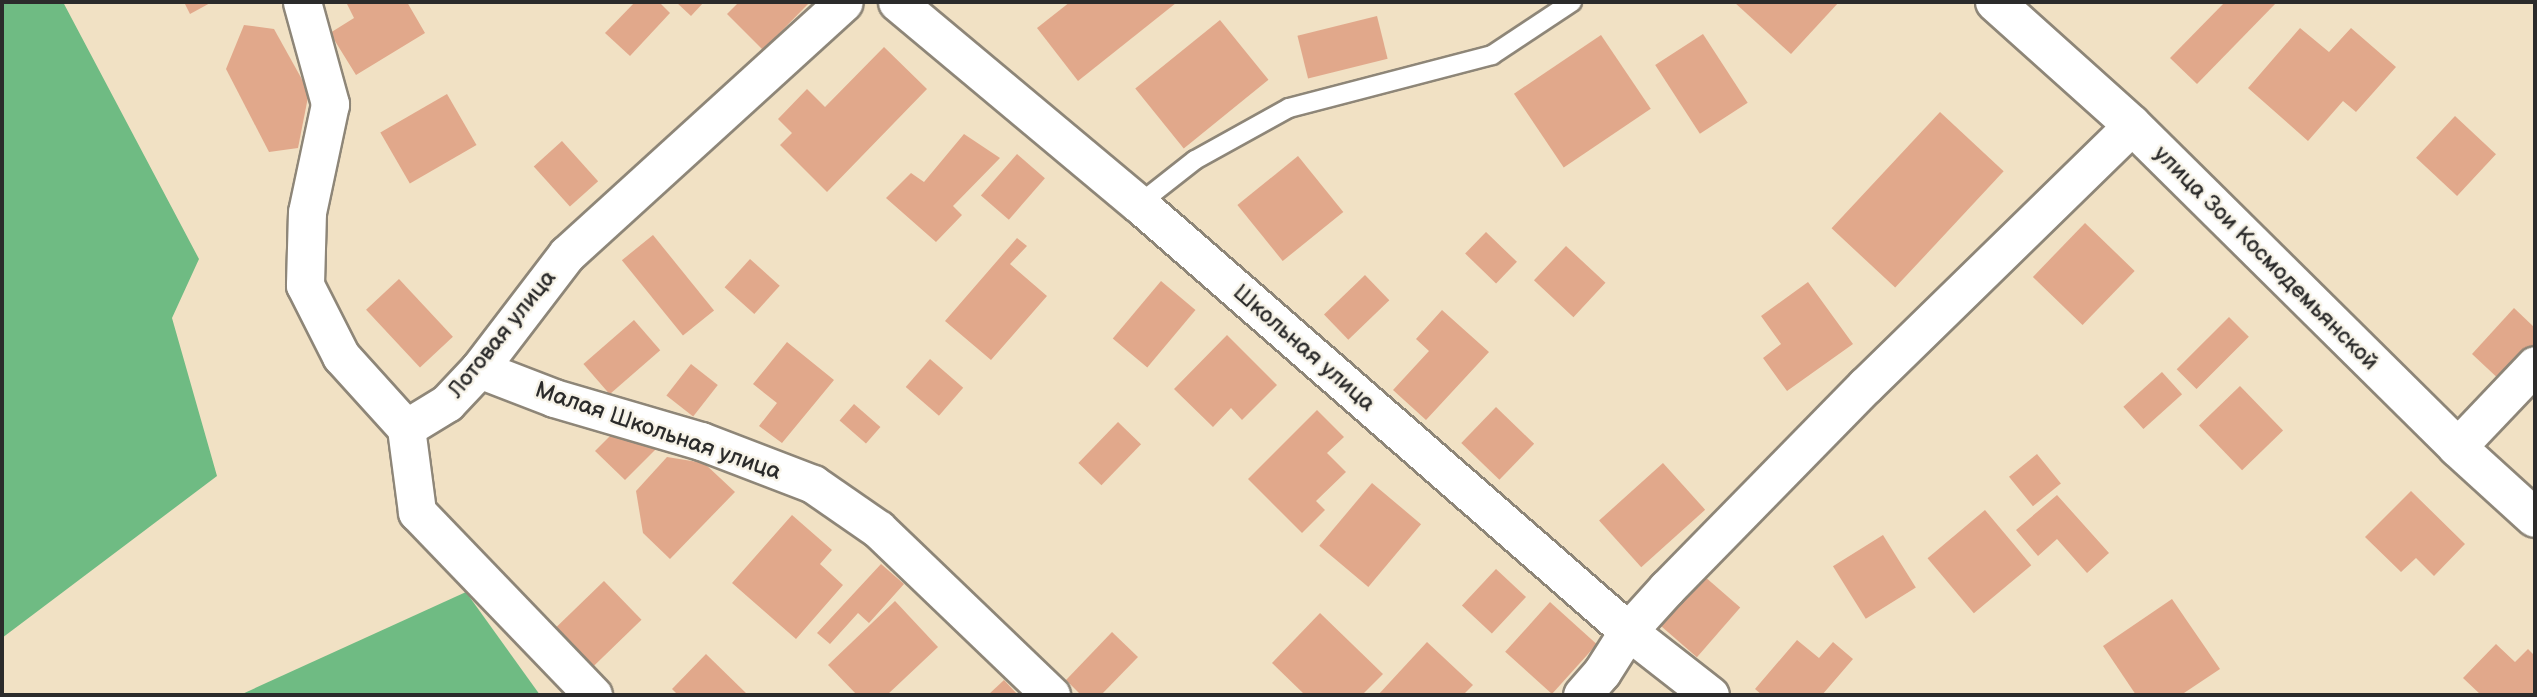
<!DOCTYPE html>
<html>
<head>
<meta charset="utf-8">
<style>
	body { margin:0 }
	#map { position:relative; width:2537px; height:697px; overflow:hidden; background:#f1e1c4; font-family:"Balsamiq Sans",sans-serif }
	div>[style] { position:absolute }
	.forest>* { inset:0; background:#6fbb83 }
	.building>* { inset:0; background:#e1a88b; transform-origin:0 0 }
	.roads { filter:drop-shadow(2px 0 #8e8678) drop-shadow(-2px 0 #8e8678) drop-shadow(0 2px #8e8678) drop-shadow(0 -2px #8e8678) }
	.service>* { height:18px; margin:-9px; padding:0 9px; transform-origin:9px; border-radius:9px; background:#fff }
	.minor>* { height:37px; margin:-18.5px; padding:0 18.5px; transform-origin:18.5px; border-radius:18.5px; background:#fff }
	.tertiary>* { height:38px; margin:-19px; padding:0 19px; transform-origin:19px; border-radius:19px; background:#fff }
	span { translate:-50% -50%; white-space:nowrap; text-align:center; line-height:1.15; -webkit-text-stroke:5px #f7f3e8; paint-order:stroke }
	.street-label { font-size:23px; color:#2b2b2b }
	.frame { position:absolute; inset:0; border:4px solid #2b2b2b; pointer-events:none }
</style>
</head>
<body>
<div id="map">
	<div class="forest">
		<i style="clip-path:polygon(2px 2px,63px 2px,199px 259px,172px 318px,217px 476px,2px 638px)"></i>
		<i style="clip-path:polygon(466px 592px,540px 695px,240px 695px)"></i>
	</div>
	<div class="building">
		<i style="clip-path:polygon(184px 2px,212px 2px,190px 14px)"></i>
		<i style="clip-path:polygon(346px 2px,407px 2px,425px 33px,356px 75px,330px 33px,354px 18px)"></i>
		<i style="clip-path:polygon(635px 2px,659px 2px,670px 13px,630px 56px,605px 33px)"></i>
		<i style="clip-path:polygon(676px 2px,704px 2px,691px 16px)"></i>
		<i style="clip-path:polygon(739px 2px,810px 2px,763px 50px,727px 14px)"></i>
		<i style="clip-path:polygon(1070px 2px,1175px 2px,1176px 3px,1078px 81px,1037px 28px)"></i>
		<i style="clip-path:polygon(1734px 2px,1839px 2px,1791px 54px)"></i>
		<i style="clip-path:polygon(2225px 2px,2277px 2px,2197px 84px,2170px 58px)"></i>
		<i style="left:1377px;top:16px;width:44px;height:82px;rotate:76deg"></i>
		<i style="left:1220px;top:20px;width:77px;height:109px;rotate:51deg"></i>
		<i style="clip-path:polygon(244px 25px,274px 29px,309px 92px,298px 148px,269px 152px,226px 69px)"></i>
		<i style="clip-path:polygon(2300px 28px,2329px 52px,2351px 28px,2396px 67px,2356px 112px,2343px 101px,2308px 141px,2248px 88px)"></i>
		<i style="left:1703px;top:34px;width:82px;height:57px;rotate:57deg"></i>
		<i style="left:1601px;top:35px;width:89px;height:105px;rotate:56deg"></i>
		<i style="clip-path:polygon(884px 47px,927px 89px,827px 192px,780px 145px,792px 133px,778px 119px,807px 89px,825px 107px)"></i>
		<i style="left:447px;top:94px;width:59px;height:77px;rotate:60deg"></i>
		<i style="left:1940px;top:112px;width:87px;height:159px;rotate:43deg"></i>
		<i style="left:2455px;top:116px;width:56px;height:57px;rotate:43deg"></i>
		<i style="clip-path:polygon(964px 134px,1000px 158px,953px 206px,962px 215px,936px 242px,886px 198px,911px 173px,924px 182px)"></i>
		<i style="left:562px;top:141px;width:54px;height:38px;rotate:48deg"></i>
		<i style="left:1017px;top:154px;width:37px;height:55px;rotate:41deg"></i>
		<i style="left:1298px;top:156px;width:72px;height:78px;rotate:51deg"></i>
		<i style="left:2085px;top:223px;width:69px;height:75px;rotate:44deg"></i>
		<i style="left:1486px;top:232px;width:43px;height:30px;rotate:44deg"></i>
		<i style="left:653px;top:235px;width:97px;height:40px;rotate:51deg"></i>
		<i style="clip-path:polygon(1017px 238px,1027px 246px,1010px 264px,1047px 296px,991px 360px,945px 321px)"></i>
		<i style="left:1566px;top:246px;width:54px;height:47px;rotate:43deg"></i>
		<i style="left:750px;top:259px;width:40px;height:38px;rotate:42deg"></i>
		<i style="left:1365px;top:275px;width:35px;height:57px;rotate:46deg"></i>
		<i style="left:399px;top:279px;width:79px;height:45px;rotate:47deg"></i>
		<i style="left:1161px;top:281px;width:45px;height:75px;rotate:40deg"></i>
		<i style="clip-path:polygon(1808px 282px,1853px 344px,1787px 391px,1763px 358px,1781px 344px,1761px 316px)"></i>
		<i style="clip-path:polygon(2514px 308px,2535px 328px,2535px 348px,2503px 383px,2472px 354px)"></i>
		<i style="clip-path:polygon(1442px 310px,1489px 352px,1426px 420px,1393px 390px,1429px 351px,1416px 339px)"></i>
		<i style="left:2229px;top:317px;width:28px;height:74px;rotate:45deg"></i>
		<i style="left:634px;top:320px;width:40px;height:67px;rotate:49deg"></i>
		<i style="clip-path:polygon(1227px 335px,1277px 385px,1242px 420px,1231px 408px,1213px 427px,1174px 389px)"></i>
		<i style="clip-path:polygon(787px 342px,834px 380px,782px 443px,759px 426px,777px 403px,753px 384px)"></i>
		<i style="left:930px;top:359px;width:44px;height:37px;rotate:41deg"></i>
		<i style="left:691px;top:364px;width:34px;height:40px;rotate:38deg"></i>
		<i style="left:2162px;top:372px;width:30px;height:52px;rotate:48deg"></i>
		<i style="left:2240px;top:386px;width:62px;height:57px;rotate:46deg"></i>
		<i style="left:854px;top:404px;width:35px;height:22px;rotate:41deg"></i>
		<i style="left:1496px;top:407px;width:53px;height:50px;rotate:44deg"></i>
		<i style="clip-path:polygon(1317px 410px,1344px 437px,1327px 453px,1346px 472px,1316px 501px,1325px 510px,1302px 533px,1248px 479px)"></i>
		<i style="left:1118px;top:422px;width:32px;height:57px;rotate:44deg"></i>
		<i style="clip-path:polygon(611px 435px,656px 449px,625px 480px,595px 451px)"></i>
		<i style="left:2037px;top:454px;width:38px;height:36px;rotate:51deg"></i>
		<i style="clip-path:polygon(667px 457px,704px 463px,735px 492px,670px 559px,643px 533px,636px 491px)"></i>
		<i style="left:1663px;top:463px;width:63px;height:86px;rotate:48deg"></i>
		<i style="left:1372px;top:483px;width:64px;height:82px;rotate:40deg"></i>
		<i style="clip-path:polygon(2411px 491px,2465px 544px,2434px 576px,2416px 558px,2401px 572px,2365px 537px)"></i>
		<i style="clip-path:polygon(2057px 495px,2109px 553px,2087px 573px,2057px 539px,2038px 556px,2016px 530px)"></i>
		<i style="left:1985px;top:510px;width:72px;height:75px;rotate:50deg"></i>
		<i style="clip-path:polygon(792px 515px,832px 550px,820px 564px,843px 585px,796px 639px,732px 583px)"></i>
		<i style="left:1883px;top:535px;width:62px;height:59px;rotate:58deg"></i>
		<i style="clip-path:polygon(881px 564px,904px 584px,869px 623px,858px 613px,830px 644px,817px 633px)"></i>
		<i style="left:1496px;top:569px;width:41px;height:50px;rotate:43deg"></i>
		<i style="left:1704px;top:576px;width:48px;height:66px;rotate:41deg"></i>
		<i style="left:604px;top:581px;width:54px;height:70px;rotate:46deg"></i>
		<i style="clip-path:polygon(2172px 599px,2220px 669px,2181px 695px,2136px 695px,2103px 646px)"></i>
		<i style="clip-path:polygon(895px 601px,938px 647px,887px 695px,857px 695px,828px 665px)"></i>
		<i style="left:1550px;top:602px;width:63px;height:67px;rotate:42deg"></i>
		<i style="clip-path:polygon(1320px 613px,1383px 674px,1362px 695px,1305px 695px,1272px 663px)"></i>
		<i style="clip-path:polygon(1112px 632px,1138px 657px,1101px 695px,1081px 695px,1066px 680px)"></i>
		<i style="clip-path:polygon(1797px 640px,1819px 658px,1833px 642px,1853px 659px,1822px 695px,1762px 695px,1755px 689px)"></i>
		<i style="clip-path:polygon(1427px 642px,1473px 685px,1463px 695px,1378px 695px)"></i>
		<i style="clip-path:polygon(2496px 644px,2515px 662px,2528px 649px,2535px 656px,2535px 695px,2481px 695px,2463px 678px)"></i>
		<i style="clip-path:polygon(706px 654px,748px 695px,678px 695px,672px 689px)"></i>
		<i style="clip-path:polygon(1004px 680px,1018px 695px,988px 695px)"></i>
	</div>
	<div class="roads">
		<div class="service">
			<i style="left:1139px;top:204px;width:71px;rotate:-38.2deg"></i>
			<i style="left:1195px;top:160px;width:107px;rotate:-29deg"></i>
			<i style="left:1289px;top:108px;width:210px;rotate:-14.6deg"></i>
			<i style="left:1492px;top:55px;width:96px;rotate:-33.5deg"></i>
		</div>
		<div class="minor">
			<i style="left:302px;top:2px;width:106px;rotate:74.6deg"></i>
			<i style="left:330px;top:104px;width:110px;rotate:102deg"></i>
			<i style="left:307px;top:212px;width:73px;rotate:91.6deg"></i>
			<i style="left:305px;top:285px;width:80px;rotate:63.1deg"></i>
			<i style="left:341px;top:356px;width:97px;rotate:47.9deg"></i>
			<i style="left:406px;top:428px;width:48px;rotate:-31.4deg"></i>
			<i style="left:447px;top:403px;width:47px;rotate:-46.7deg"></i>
			<i style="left:479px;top:369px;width:145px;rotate:-52.6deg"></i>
			<i style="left:567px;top:254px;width:374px;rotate:-42.3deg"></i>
			<i style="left:897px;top:2px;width:315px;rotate:39.9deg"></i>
			<i style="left:1139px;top:204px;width:649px;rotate:41.13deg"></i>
			<i style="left:1628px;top:631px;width:104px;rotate:38deg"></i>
			<i style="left:479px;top:369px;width:80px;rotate:21.1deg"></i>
			<i style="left:554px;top:398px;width:153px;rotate:16.3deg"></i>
			<i style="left:701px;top:441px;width:120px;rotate:21deg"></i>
			<i style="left:813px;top:484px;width:79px;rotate:34.7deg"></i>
			<i style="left:878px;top:529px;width:240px;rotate:43.8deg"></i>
			<i style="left:406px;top:428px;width:85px;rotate:82.5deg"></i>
			<i style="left:417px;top:512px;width:254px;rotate:46.1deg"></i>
			<i style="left:2457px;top:447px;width:113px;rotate:-46.4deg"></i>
			<i style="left:1582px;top:695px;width:30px;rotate:-49deg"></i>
			<i style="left:1602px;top:672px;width:49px;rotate:-57.6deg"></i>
			<i style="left:1628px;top:631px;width:58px;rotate:-47.8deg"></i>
			<i style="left:1667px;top:588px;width:283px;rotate:-45.6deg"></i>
			<i style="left:1865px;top:386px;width:373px;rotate:-44.3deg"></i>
		</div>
		<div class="tertiary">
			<i style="left:1995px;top:2px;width:184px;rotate:41.9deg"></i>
			<i style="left:2132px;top:125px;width:458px;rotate:44.7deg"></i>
			<i style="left:2457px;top:447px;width:105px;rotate:42.3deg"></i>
		</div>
	</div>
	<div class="street-label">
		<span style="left:2266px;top:258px;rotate:45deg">улица Зои Космодемьянской</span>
		<span style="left:502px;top:334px;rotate:-51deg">Лотовая улица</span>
		<span style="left:1304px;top:348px;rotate:41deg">Школьная улица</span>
		<span style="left:658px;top:431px;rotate:19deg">Малая Школьная улица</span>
	</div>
	<div class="frame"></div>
</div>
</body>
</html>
